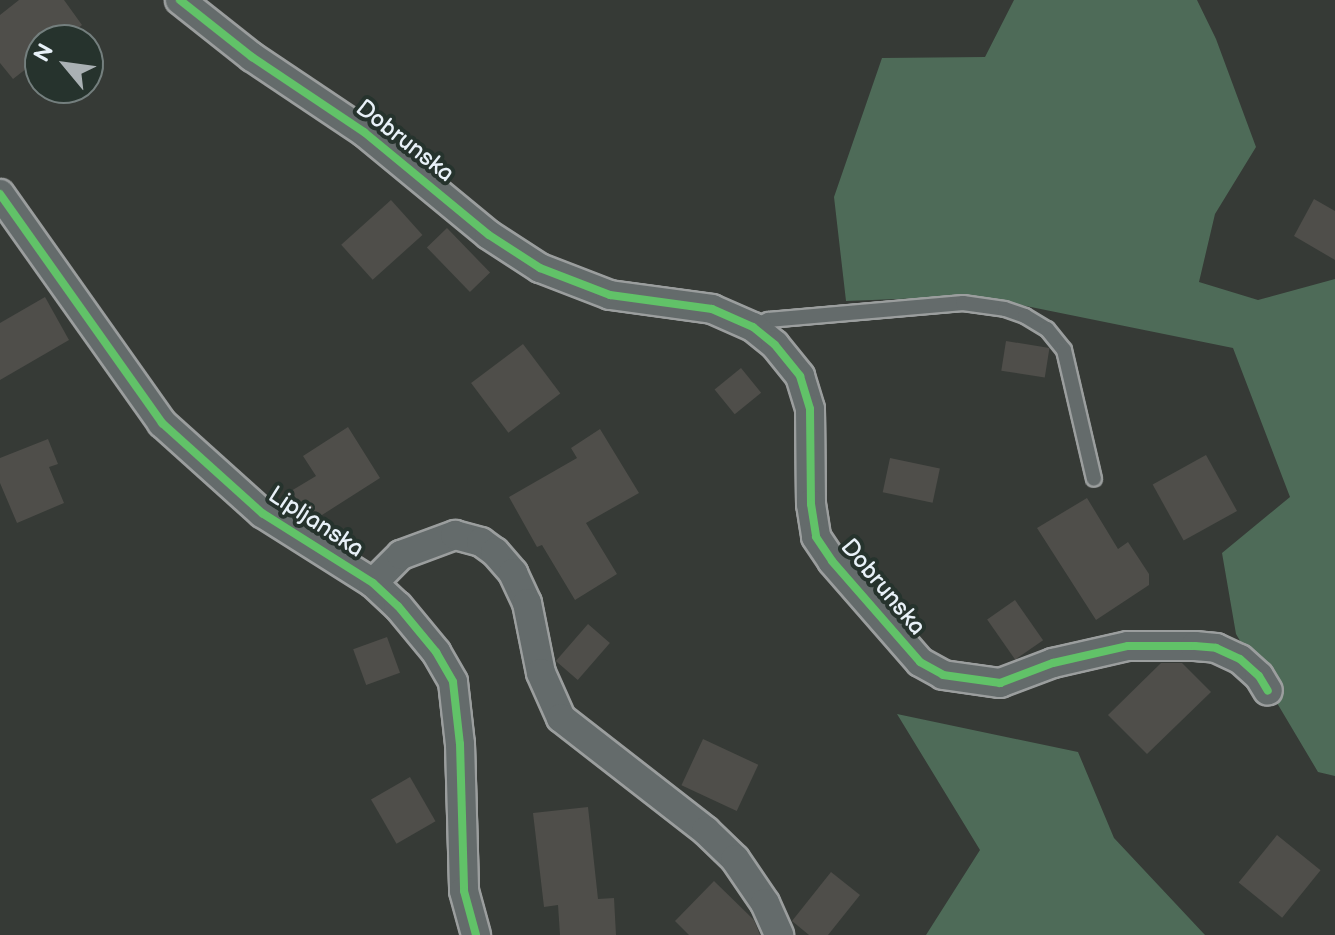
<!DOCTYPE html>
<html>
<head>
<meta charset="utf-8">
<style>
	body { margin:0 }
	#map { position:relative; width:1335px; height:935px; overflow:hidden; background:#363a36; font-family:"Balsamiq Sans",sans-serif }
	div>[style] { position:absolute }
	.green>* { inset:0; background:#4e6b58 }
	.building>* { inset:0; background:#4f4e4a; transform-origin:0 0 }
	.roads { filter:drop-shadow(2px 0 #9b9e9e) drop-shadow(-2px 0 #9b9e9e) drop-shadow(0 2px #9b9e9e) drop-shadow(0 -2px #9b9e9e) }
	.service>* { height:14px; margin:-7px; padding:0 7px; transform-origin:7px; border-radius:7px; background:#646b6b }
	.minor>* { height:28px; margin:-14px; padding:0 14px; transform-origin:14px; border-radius:14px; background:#646b6b }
	.cycleway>* { height:8px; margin:-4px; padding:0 4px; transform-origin:4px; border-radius:4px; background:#61c268 }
	span { translate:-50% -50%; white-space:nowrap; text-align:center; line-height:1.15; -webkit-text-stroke:8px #26332d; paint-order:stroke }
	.street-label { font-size:24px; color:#e8f1f8 }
	.north { position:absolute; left:24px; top:24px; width:80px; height:80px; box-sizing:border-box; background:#26332d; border:2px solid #747f7e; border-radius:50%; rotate:299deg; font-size:22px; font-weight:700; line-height:32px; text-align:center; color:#e8f1f8 }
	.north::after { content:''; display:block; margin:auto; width:28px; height:36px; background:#aab1b4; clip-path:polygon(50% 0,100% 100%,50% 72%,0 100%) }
</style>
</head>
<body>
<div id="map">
	<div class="green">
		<i style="clip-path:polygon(1014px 0,1197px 0,1216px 39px,1256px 147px,1215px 214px,1199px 282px,1258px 300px,1335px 279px,1335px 776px,1318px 772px,1236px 634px,1222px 553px,1290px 497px,1233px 348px,976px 296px,846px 301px,834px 197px,882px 58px,985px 57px)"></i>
		<i style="clip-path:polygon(897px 714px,1078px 752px,1114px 838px,1205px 935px,926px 935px,980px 850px)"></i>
	</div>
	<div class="building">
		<i style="clip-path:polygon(19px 0,64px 0,82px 25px,63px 40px,40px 40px,40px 58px,13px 79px,0 63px,0 15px)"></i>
		<i style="clip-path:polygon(1314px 199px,1335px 211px,1335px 260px,1294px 236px)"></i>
		<i style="left:391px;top:200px;width:47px;height:67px;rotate:48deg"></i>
		<i style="left:447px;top:228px;width:62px;height:28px;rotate:46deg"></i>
		<i style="clip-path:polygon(45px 297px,69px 340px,0 380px,0 323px)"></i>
		<i style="left:1006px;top:341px;width:44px;height:30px;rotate:9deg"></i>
		<i style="left:523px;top:344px;width:62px;height:65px;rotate:53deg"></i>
		<i style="left:741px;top:368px;width:32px;height:34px;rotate:51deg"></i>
		<i style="clip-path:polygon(348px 427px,380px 478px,311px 522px,291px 491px,316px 476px,303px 456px)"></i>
		<i style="clip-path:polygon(600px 429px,639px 493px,586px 523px,617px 574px,575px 600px,542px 545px,537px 547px,509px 497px,577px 458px,571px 448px)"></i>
		<i style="clip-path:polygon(48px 439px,58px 464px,49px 467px,64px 503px,17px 523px,0 483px,0 458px)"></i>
		<i style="left:1206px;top:455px;width:64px;height:61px;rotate:61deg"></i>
		<i style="left:890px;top:458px;width:51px;height:35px;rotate:12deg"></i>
		<i style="clip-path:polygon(1087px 498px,1118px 549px,1128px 542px,1149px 574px,1149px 585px,1096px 620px,1037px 528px)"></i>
		<i style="left:1015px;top:600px;width:49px;height:34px;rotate:55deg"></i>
		<i style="left:588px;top:624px;width:29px;height:49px;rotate:41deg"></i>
		<i style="left:387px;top:637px;width:38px;height:36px;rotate:70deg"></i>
		<i style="clip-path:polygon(1161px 663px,1182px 663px,1211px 692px,1147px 754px,1108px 715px)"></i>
		<i style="left:703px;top:739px;width:61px;height:51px;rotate:25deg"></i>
		<i style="left:410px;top:777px;width:51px;height:45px;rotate:60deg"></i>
		<i style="clip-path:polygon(588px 807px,598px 899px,614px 898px,616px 935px,560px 935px,558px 905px,544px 907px,533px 813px)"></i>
		<i style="left:1277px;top:835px;width:56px;height:61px;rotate:39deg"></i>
		<i style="clip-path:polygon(831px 872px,860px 895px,828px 935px,809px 935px,792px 921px)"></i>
		<i style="clip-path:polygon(714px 881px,754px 920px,760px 935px,689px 935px,675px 921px)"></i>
	</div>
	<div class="roads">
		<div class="service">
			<i style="left:753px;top:327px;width:17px;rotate:-25deg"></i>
			<i style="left:768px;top:320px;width:196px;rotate:-5deg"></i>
			<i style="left:963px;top:303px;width:42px;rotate:8.1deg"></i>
			<i style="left:1005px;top:309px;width:21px;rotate:19deg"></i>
			<i style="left:1025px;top:316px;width:26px;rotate:31deg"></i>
			<i style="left:1047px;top:329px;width:27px;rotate:51deg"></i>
			<i style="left:1064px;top:350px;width:132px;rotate:76.9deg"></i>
		</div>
		<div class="minor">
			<i style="left:180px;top:0;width:92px;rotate:38.4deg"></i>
			<i style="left:252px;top:57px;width:135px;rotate:33.8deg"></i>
			<i style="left:364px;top:132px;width:162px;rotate:39.5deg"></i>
			<i style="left:489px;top:235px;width:61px;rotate:32.9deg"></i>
			<i style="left:540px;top:268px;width:75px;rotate:21.1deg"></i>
			<i style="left:610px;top:295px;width:103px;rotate:7.8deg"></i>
			<i style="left:712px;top:309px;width:45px;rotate:23.7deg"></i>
			<i style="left:753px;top:327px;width:28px;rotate:39deg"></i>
			<i style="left:775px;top:345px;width:40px;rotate:51deg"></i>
			<i style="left:800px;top:376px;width:34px;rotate:73deg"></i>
			<i style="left:810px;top:409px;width:95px;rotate:89.4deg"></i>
			<i style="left:811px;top:504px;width:33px;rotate:81deg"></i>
			<i style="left:816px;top:537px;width:29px;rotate:56deg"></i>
			<i style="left:832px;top:561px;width:134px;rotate:48.9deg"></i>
			<i style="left:920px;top:662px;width:26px;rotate:29deg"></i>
			<i style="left:943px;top:675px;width:58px;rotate:8deg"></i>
			<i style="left:1000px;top:683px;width:57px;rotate:-20.7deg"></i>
			<i style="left:1053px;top:663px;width:77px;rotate:-12.8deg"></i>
			<i style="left:1128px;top:646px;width:67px"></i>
			<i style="left:1195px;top:646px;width:21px;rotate:5deg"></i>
			<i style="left:1216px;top:648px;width:26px;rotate:25deg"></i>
			<i style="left:1240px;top:659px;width:25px;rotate:42deg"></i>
			<i style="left:1259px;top:676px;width:17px;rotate:59deg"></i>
			<i style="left:0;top:194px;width:281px;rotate:54.7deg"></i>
			<i style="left:162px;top:423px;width:135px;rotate:42deg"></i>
			<i style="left:262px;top:513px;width:131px;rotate:32.2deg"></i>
			<i style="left:373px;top:583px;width:34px;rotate:43deg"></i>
			<i style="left:398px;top:606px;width:60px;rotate:50.4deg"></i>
			<i style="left:436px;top:652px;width:34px;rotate:60deg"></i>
			<i style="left:453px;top:682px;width:62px;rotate:83.6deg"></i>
			<i style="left:460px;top:744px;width:147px;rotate:88.4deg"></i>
			<i style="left:464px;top:891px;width:46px;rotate:74.7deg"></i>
			<i style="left:373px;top:583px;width:40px;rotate:-45deg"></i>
			<i style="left:401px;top:555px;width:58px;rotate:-20.3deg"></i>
			<i style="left:455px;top:535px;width:27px;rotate:15deg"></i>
			<i style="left:481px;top:542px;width:17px;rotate:36deg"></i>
			<i style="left:495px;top:552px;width:28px;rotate:49deg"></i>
			<i style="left:513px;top:573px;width:33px;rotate:65deg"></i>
			<i style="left:527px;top:603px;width:71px;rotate:78.7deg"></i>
			<i style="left:541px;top:673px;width:49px;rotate:66deg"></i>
			<i style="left:561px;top:718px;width:184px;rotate:37.9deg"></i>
			<i style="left:706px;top:831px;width:40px;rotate:44deg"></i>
			<i style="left:735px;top:859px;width:53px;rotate:55.7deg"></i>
			<i style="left:765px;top:903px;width:35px;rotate:66deg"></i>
		</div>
	</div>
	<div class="cycleway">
		<i style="left:180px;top:0;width:92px;rotate:38.4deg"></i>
		<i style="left:252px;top:57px;width:135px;rotate:33.8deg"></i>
		<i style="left:364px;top:132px;width:162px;rotate:39.5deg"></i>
		<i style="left:489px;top:235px;width:61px;rotate:32.9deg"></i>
		<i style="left:540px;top:268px;width:75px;rotate:21.1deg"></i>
		<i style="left:610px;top:295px;width:103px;rotate:7.8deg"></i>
		<i style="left:712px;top:309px;width:45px;rotate:23.7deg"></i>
		<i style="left:753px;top:327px;width:28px;rotate:39deg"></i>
		<i style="left:775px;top:345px;width:40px;rotate:51deg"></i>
		<i style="left:800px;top:376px;width:34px;rotate:73deg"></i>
		<i style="left:810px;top:409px;width:95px;rotate:89.4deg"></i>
		<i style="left:811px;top:504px;width:33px;rotate:81deg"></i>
		<i style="left:816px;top:537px;width:29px;rotate:56deg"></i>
		<i style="left:832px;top:561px;width:134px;rotate:48.9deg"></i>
		<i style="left:920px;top:662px;width:26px;rotate:29deg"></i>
		<i style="left:943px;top:675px;width:58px;rotate:8deg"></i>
		<i style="left:1000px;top:683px;width:57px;rotate:-20.7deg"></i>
		<i style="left:1053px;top:663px;width:77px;rotate:-12.8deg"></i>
		<i style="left:1128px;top:646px;width:67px"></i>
		<i style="left:1195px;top:646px;width:21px;rotate:5deg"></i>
		<i style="left:1216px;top:648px;width:26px;rotate:25deg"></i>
		<i style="left:1240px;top:659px;width:25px;rotate:42deg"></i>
		<i style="left:1259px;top:676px;width:17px;rotate:59deg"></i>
		<i style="left:0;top:194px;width:281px;rotate:54.7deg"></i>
		<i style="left:162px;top:423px;width:135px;rotate:42deg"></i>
		<i style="left:262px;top:513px;width:131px;rotate:32.2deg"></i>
		<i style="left:373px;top:583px;width:34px;rotate:43deg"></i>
		<i style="left:398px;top:606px;width:60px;rotate:50.4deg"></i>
		<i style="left:436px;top:652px;width:34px;rotate:60deg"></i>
		<i style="left:453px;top:682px;width:62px;rotate:83.6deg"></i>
		<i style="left:460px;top:744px;width:147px;rotate:88.4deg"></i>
		<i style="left:464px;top:891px;width:46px;rotate:74.7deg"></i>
	</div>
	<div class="street-label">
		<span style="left:405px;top:141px;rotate:38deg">Dobrunska</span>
		<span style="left:316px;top:522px;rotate:33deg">Lipljanska</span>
		<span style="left:883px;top:587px;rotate:50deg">Dobrunska</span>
	</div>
	<div class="north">N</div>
</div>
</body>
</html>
